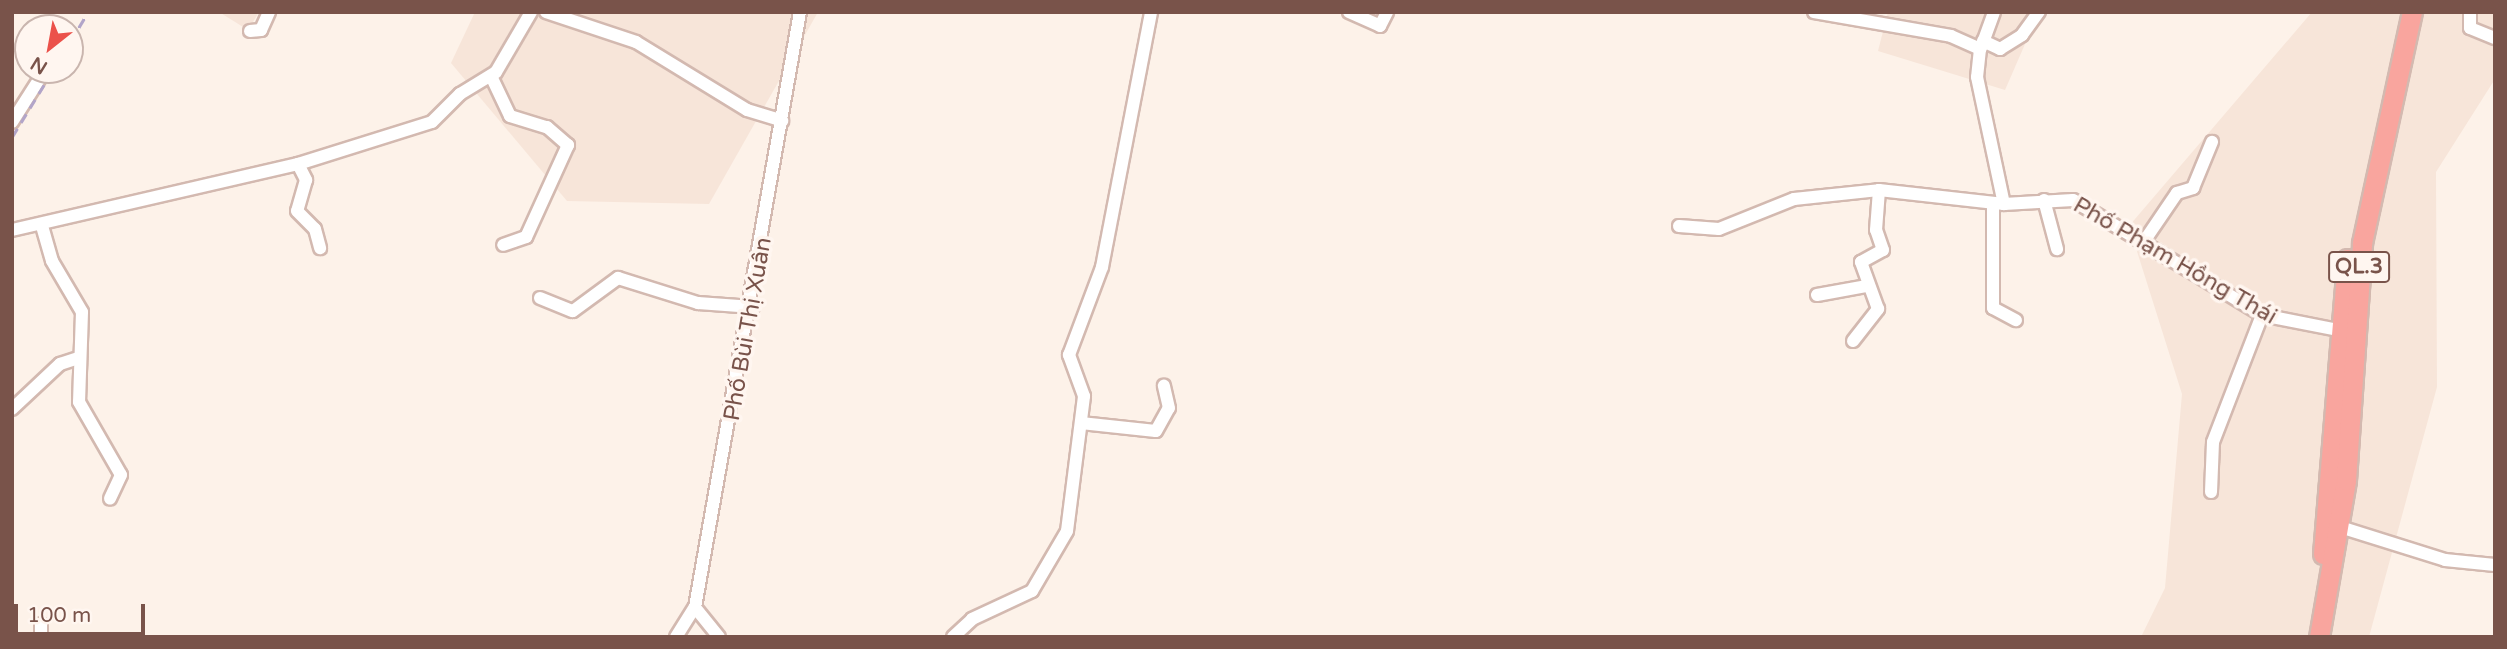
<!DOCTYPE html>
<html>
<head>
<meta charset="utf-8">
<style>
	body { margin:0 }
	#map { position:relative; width:2507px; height:649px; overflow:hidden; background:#fdf2e9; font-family:"Varela Round",sans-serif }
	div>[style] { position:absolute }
	.residential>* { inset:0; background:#f7e5d9 }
	.roads { filter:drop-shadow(2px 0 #d3b9b0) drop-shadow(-2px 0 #d3b9b0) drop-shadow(0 2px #d3b9b0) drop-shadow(0 -2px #d3b9b0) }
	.minor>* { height:12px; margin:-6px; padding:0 6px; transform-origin:6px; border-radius:6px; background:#fff }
	.highway>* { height:19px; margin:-9.5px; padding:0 9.5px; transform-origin:9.5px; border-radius:9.5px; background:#f9a59e }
	.rail>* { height:2.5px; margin-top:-1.25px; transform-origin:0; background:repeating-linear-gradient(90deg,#b2a5c9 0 10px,transparent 0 17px) }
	span { translate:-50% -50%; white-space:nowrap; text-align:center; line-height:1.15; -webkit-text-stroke:7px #fff6f0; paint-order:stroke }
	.shield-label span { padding:2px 5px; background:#fff6f0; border:2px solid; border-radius:5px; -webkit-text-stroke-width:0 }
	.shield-label { font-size:21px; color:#79534a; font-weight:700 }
	.street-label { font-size:23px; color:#79534a }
	.frame { position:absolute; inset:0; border:14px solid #79534a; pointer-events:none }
	.north { position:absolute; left:14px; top:14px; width:70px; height:70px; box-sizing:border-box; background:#fff6f0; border:2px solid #c9b5ae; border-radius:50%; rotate:211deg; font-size:19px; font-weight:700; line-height:28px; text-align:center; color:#79534a }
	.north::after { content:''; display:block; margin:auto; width:24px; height:32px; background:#eb514a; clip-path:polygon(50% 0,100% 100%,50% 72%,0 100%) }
	.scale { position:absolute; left:14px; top:604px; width:131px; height:32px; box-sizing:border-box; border:4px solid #79534a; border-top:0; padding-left:9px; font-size:21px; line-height:24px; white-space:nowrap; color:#79534a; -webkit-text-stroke:5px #fff6f0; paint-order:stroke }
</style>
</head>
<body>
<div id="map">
	<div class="residential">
		<i style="clip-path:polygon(219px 12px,259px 12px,248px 30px)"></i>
		<i style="clip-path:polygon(475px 12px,818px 12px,709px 204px,567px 201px,451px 63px)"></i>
		<i style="clip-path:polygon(1888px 12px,2039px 12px,2005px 90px,1878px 51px)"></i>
		<i style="clip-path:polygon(2312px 12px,2495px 12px,2495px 79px,2436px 172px,2437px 387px,2369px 637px,2141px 637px,2165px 588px,2182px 394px,2129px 226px)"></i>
	</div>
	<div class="roads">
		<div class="minor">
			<i style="left:546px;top:12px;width:95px;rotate:18.4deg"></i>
			<i style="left:636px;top:42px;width:130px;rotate:31.5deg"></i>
			<i style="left:747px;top:110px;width:37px;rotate:17deg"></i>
			<i style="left:1349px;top:12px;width:34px;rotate:24deg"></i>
			<i style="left:1380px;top:26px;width:16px;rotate:-63deg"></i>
			<i style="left:1814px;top:12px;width:139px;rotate:9.9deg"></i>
			<i style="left:1951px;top:36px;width:32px;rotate:24deg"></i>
			<i style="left:1980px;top:49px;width:28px;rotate:96deg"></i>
			<i style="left:1977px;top:77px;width:130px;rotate:78deg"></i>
			<i style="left:2004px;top:204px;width:69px;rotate:-3.3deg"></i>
			<i style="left:2073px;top:200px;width:221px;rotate:31.3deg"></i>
			<i style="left:2262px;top:315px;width:77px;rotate:11.2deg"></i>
			<i style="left:2470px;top:12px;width:16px;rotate:90deg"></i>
			<i style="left:2470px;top:28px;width:27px;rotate:22deg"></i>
			<i style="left:250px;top:31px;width:11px;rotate:-5deg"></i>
			<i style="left:261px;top:30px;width:20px;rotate:-66deg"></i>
			<i style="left:1983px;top:41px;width:19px;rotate:25deg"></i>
			<i style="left:2000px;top:49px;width:26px;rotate:-32deg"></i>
			<i style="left:2022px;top:35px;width:29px;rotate:-54deg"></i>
			<i style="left:1981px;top:48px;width:38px;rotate:-70deg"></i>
			<i style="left:491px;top:76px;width:44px;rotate:64.6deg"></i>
			<i style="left:510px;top:116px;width:39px;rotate:17deg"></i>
			<i style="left:547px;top:127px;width:28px;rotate:41deg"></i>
			<i style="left:568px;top:145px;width:101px;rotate:114.5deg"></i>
			<i style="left:526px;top:237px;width:24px;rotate:161deg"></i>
			<i style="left:12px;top:122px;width:52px;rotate:-57.5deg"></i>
			<i style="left:298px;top:164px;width:18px;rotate:63deg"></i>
			<i style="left:306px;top:180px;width:32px;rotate:106deg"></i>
			<i style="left:297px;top:211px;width:25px;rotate:45deg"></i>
			<i style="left:315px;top:229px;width:20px;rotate:75deg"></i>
			<i style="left:2044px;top:200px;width:51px;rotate:75.1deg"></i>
			<i style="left:1993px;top:205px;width:103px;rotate:90deg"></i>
			<i style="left:1993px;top:308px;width:26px;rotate:28deg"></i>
			<i style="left:42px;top:226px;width:36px;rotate:74deg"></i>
			<i style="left:52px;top:261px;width:59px;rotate:59.5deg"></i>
			<i style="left:82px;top:312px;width:90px;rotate:91.9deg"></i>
			<i style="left:79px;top:402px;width:84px;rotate:60.1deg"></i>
			<i style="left:121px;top:475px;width:26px;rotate:115deg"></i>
			<i style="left:1679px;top:226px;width:40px;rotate:4.3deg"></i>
			<i style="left:1719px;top:229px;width:81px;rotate:-21.8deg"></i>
			<i style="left:1794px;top:199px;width:85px;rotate:-6deg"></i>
			<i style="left:1879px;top:190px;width:126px;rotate:6.4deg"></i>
			<i style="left:12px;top:230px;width:294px;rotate:-13deg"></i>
			<i style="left:298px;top:164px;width:140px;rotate:-17.4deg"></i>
			<i style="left:432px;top:122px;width:40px;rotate:-45deg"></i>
			<i style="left:460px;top:94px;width:42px;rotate:-31.4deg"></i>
			<i style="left:496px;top:72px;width:69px;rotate:-59.7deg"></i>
			<i style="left:2145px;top:240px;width:57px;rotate:-55.8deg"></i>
			<i style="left:2177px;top:193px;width:17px;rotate:-17deg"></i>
			<i style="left:2193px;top:188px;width:50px;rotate:-67.6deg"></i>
			<i style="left:1817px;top:295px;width:51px;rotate:-10.2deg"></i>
			<i style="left:540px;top:298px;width:35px;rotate:22deg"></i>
			<i style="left:573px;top:311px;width:56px;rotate:-36.3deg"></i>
			<i style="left:618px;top:278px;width:84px;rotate:17.4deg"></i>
			<i style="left:698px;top:303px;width:55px;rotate:4.2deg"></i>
			<i style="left:1853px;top:341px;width:41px;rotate:-52deg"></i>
			<i style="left:1878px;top:309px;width:50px;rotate:-109.9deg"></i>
			<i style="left:1861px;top:262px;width:25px;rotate:-29deg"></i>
			<i style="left:1883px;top:250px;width:21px;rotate:-109deg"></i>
			<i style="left:1876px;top:230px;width:40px;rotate:-85.7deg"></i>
			<i style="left:12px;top:409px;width:66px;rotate:-43.2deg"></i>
			<i style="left:60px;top:364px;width:20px;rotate:-18deg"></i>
			<i style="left:1081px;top:423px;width:75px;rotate:6.1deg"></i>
			<i style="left:1156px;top:431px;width:26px;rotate:-61deg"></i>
			<i style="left:1169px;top:408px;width:23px;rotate:-103deg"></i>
			<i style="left:2211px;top:492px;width:50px;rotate:-87.7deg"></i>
			<i style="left:2213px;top:442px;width:136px;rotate:-68.9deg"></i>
			<i style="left:2340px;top:527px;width:110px;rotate:17.4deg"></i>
			<i style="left:2445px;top:560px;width:50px;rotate:5.7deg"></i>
			<i style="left:41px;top:624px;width:13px;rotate:90deg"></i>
			<i style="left:676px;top:637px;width:36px;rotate:-58deg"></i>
			<i style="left:719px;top:637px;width:38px;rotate:-129deg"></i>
			<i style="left:695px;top:607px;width:604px;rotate:-79.99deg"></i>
			<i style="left:953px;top:637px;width:26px;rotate:-43deg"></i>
			<i style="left:972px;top:619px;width:66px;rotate:-25deg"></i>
			<i style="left:1032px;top:591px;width:69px;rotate:-59.7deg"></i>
			<i style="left:1067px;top:531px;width:136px;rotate:-82.8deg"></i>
			<i style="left:1084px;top:396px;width:44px;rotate:-110.1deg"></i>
			<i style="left:1069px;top:355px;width:94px;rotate:-69.4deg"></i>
			<i style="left:1102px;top:267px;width:260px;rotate:-79.1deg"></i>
		</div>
		<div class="highway">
			<i style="left:2323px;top:554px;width:296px;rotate:-85.3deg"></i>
			<i style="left:2319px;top:637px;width:159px;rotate:-80.2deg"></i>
			<i style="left:2346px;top:480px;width:238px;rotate:-86.1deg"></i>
			<i style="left:2362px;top:243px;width:236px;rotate:-77.8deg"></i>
		</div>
	</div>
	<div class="rail">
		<i style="left:70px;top:42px;width:35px;rotate:-59deg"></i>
		<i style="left:12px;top:137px;width:79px;rotate:-58.5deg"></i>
	</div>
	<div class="shield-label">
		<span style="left:2359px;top:267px">QL.3</span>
	</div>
	<div class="street-label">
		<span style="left:2175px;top:261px;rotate:30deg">Phố Phạm Hồng Thái</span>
		<span style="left:748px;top:329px;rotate:-80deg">Phố Bùi Thị Xuân</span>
	</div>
	<div class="frame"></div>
	<div class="north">N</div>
	<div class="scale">100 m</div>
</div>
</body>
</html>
